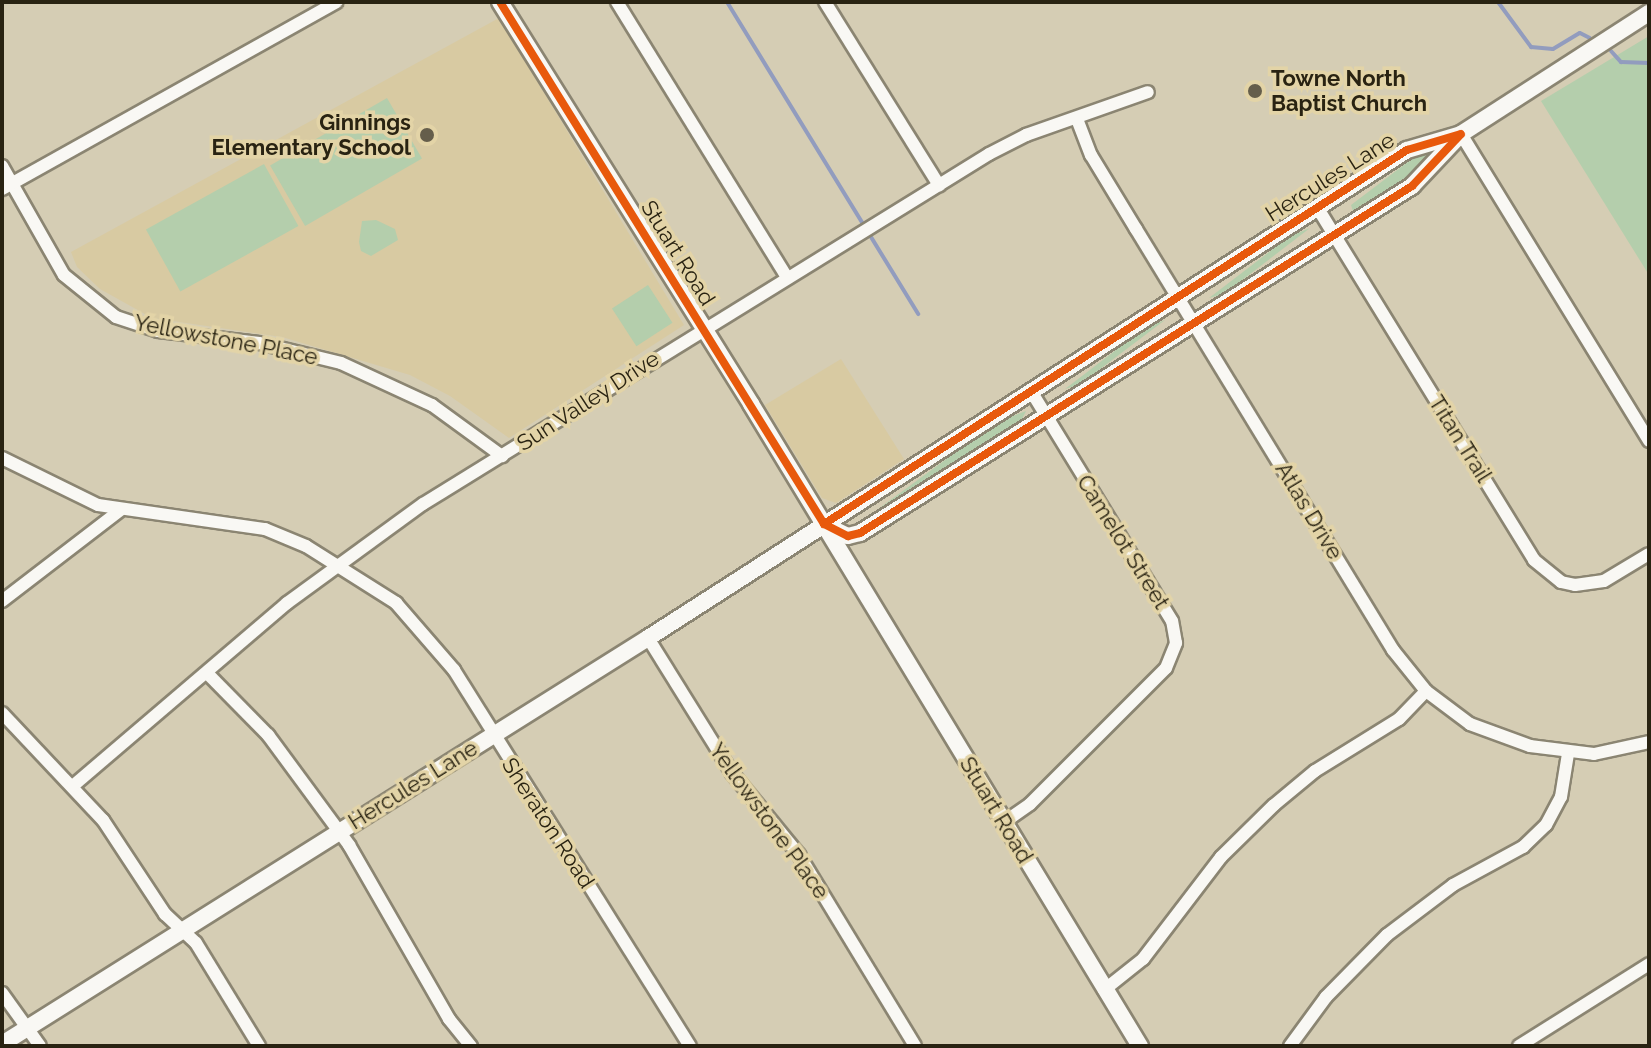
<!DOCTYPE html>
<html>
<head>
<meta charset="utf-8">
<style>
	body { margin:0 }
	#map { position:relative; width:1651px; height:1048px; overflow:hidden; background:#d5cdb4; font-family:Raleway,sans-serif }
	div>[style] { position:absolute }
	.built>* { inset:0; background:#d8caa2 }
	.green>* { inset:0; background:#b4ceac; transform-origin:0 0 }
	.stream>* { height:4px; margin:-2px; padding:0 2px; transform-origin:2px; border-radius:2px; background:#929cbe }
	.roads { filter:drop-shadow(2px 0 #8b8572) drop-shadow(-2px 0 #8b8572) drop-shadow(0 2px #8b8572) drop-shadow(0 -2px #8b8572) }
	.minor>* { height:12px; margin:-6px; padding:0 6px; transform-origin:6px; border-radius:6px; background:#f9f8f4 }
	.tertiary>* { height:16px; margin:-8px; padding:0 8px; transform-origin:8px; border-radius:8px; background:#f9f8f4 }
	.cycleway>* { height:8px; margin:-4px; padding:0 4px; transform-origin:4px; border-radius:4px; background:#e8590c }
	.dots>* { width:22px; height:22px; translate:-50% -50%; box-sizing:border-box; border:4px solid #e3d4a7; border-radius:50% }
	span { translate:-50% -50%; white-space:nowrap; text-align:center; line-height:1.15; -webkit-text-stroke:7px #e3d4a7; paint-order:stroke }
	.poi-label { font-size:22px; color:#292312; font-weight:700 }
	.left { translate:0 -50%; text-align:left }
	.right { translate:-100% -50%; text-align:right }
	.street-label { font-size:22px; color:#292312 }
	.frame { position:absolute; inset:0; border:4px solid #292312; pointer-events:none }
</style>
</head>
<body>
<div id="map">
	<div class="built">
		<i style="clip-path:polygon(499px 18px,684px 325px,509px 438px,450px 396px,410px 375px,282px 337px,152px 318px,100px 289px,77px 267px,71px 252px)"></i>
		<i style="clip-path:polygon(841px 359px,904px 459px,836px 503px,822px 498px,765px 405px)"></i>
	</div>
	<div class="green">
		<i style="clip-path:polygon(1649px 36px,1649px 275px,1541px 101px)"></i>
		<i style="left:387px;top:98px;width:70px;height:135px;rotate:60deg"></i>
		<i style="clip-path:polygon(1442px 144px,1431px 163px,1353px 211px,1351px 205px,1421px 152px)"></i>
		<i style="left:264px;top:164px;width:71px;height:135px;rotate:61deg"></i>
		<i style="clip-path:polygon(376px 220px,395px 229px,398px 240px,371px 256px,361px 251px,359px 242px,362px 221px)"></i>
		<i style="clip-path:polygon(1310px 228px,1224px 294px,1209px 298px,1290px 236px)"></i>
		<i style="left:648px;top:285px;width:45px;height:43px;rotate:57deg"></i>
		<i style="clip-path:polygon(1165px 320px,1079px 385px,1065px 389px,1146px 327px)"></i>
		<i style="clip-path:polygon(1026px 411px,1021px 421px,881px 518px,859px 523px,997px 422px)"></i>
	</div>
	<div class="stream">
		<i style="left:727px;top:2px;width:366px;rotate:58.5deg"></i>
		<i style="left:1498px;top:2px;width:56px;rotate:53.7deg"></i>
		<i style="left:1531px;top:47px;width:22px;rotate:5deg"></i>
		<i style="left:1553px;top:49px;width:31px;rotate:-31deg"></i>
		<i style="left:1580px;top:33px;width:11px;rotate:27deg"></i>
		<i style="left:1611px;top:51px;width:15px;rotate:48deg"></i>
		<i style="left:1621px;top:62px;width:28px;rotate:2deg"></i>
	</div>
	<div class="roads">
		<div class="minor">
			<i style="left:617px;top:2px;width:322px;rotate:58.3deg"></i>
			<i style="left:825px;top:2px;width:216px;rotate:58.1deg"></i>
			<i style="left:1077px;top:119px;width:39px;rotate:69deg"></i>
			<i style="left:1091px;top:155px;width:87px;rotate:58.7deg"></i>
			<i style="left:1136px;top:229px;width:493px;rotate:58.6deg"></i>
			<i style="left:1393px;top:650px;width:53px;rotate:51.2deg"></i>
			<i style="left:1426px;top:691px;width:55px;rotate:36.9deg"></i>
			<i style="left:1470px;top:724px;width:64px;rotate:20.1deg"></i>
			<i style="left:1530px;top:746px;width:64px;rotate:7.1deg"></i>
			<i style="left:1594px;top:754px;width:56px;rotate:-12.3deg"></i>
			<i style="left:1461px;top:134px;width:360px;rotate:58.5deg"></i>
			<i style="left:2px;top:166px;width:125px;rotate:60.4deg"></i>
			<i style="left:64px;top:275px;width:67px;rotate:38.9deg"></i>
			<i style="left:116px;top:317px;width:44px;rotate:18.4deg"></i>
			<i style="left:158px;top:331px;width:102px;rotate:6.8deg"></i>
			<i style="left:259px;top:343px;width:84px;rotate:13.7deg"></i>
			<i style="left:341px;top:363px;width:100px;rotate:24.8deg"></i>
			<i style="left:432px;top:405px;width:87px;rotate:36.1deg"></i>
			<i style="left:2px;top:189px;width:383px;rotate:-29.2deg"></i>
			<i style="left:1317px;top:207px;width:414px;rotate:58.4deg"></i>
			<i style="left:1534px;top:560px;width:35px;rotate:39deg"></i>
			<i style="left:1561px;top:582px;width:14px;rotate:12deg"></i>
			<i style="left:1575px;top:585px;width:29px;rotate:-8deg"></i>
			<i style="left:1604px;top:581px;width:52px;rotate:-31deg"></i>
			<i style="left:2px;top:458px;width:107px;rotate:26.1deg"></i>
			<i style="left:98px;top:505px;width:169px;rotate:8.2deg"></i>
			<i style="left:265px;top:529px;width:44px;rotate:22.5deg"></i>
			<i style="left:306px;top:546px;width:107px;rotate:32.3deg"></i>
			<i style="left:396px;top:603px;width:89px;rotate:49.1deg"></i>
			<i style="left:454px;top:670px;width:444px;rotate:57.9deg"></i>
			<i style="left:2px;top:601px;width:151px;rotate:-37.5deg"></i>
			<i style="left:648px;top:638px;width:159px;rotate:58.1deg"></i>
			<i style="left:732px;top:773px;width:106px;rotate:50.7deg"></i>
			<i style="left:799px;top:855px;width:223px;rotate:58.7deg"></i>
			<i style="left:208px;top:674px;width:86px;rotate:45.5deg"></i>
			<i style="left:268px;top:735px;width:137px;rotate:53.6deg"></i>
			<i style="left:349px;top:845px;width:201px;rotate:60.1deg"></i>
			<i style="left:449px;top:1019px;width:35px;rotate:51deg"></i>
			<i style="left:2px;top:713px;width:147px;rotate:46.7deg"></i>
			<i style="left:103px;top:820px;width:113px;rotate:56.6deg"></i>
			<i style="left:165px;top:914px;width:42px;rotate:43.1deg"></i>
			<i style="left:196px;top:943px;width:121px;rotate:58.5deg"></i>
			<i style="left:74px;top:785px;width:280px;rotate:-40.5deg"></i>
			<i style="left:287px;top:603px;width:168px;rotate:-36.1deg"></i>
			<i style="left:423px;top:504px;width:665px;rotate:-31.73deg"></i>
			<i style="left:989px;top:154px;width:42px;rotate:-27.2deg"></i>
			<i style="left:1026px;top:135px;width:129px;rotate:-19.4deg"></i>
			<i style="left:1003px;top:823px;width:33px;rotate:-35deg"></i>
			<i style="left:1030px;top:804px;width:192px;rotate:-45deg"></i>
			<i style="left:1166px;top:668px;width:27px;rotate:-68deg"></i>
			<i style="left:1176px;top:643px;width:22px;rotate:-100deg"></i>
			<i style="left:1172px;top:621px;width:270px;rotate:-121.5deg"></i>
			<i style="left:1104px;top:990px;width:50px;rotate:-38.5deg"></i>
			<i style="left:1143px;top:959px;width:128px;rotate:-52.6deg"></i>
			<i style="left:1221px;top:857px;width:74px;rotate:-44.5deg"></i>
			<i style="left:1274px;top:805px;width:53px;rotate:-39.7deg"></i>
			<i style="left:1315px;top:771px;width:99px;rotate:-31.8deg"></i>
			<i style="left:1399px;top:719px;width:39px;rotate:-46deg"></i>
			<i style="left:2px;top:993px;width:65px;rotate:54.4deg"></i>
			<i style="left:1290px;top:1046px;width:61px;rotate:-53.7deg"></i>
			<i style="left:1326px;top:997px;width:87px;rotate:-45.5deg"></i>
			<i style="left:1387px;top:935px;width:83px;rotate:-37.1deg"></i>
			<i style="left:1453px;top:885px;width:80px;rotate:-28.5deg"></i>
			<i style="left:1523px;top:847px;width:32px;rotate:-44deg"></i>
			<i style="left:1546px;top:825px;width:32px;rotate:-62deg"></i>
			<i style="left:1561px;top:797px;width:44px;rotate:-80.8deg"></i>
			<i style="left:1519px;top:1046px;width:154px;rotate:-32.2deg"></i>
		</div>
		<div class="tertiary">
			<i style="left:500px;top:2px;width:474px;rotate:58deg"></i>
			<i style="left:751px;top:404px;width:751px;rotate:58.79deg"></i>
			<i style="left:825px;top:525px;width:25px;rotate:26deg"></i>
			<i style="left:848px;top:536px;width:12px;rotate:-14deg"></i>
			<i style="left:860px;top:533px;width:652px;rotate:-32.15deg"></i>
			<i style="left:1412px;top:186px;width:71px;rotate:-46.7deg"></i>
			<i style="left:1461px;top:134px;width:224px;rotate:-32.8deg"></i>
			<i style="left:2px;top:1044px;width:763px;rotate:-32.15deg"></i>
			<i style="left:648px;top:638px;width:902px;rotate:-32.74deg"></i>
			<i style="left:1407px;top:150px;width:56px;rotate:-16.5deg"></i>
		</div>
	</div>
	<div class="cycleway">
		<i style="left:500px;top:2px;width:614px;rotate:58.17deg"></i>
		<i style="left:824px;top:524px;width:27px;rotate:27deg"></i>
		<i style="left:848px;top:536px;width:12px;rotate:-14deg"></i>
		<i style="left:860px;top:533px;width:652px;rotate:-32.15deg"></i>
		<i style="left:1412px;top:186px;width:71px;rotate:-46.7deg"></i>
		<i style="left:824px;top:524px;width:693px;rotate:-32.68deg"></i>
		<i style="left:1407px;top:150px;width:56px;rotate:-16.5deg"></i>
	</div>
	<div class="dots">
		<i style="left:1255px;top:91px;background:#655e4b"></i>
		<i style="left:427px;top:135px;background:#655e4b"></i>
	</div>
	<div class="poi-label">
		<span class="left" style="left:1271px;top:91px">Towne North<br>Baptist Church</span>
		<span class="right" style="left:411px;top:135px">Ginnings<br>Elementary School</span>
	</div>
	<div class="street-label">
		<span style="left:1330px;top:177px;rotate:-32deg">Hercules Lane</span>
		<span style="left:678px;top:253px;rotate:58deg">Stuart Road</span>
		<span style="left:226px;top:340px;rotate:11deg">Yellowstone Place</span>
		<span style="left:588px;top:401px;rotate:-33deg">Sun Valley Drive</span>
		<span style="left:1460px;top:439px;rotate:58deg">Titan Trail</span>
		<span style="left:1309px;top:511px;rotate:59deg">Atlas Drive</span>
		<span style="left:1123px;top:542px;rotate:58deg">Camelot Street</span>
		<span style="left:413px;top:785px;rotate:-32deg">Hercules Lane</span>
		<span style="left:996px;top:810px;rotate:59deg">Stuart Road</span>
		<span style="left:769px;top:821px;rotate:54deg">Yellowstone Place</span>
		<span style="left:548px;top:823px;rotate:57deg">Sheraton Road</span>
	</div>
	<div class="frame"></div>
</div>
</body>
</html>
